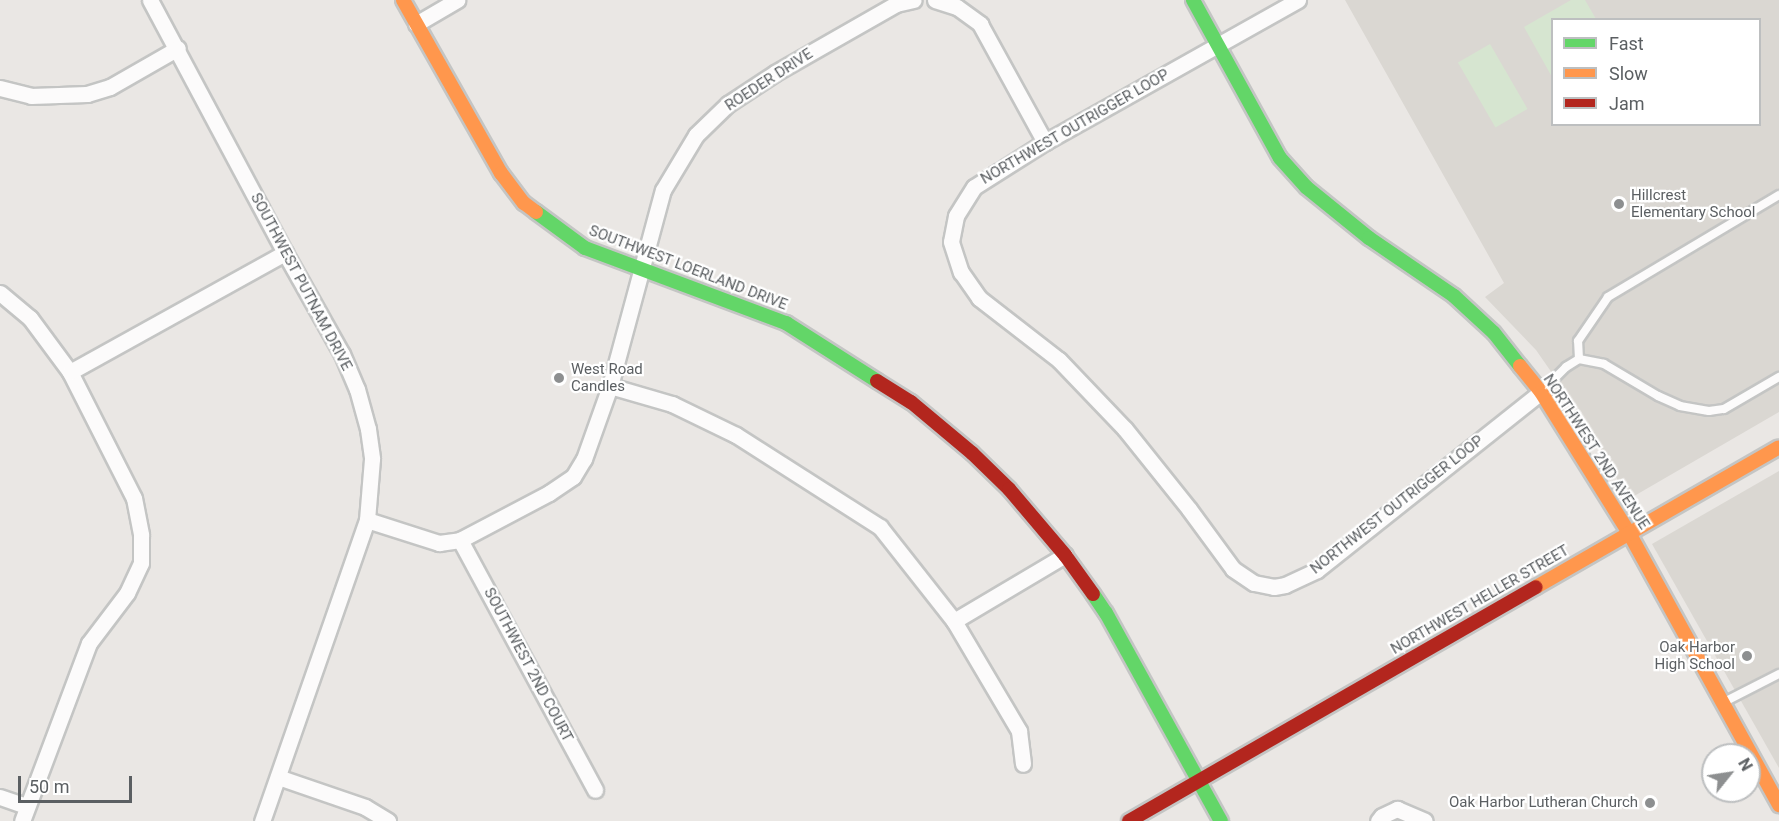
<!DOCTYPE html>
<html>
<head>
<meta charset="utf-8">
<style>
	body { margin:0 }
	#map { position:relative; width:1779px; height:821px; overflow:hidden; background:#eae7e4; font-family:Roboto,sans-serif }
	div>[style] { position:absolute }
	.education>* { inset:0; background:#dad7d2 }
	.green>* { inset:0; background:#d6e5d0; transform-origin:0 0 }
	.roads { filter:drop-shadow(2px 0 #c4c5c4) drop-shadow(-2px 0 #c4c5c4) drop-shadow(0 2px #c4c5c4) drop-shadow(0 -2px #c4c5c4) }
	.lane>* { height:8px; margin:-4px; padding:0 4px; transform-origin:4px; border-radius:4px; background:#fcfbfb }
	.street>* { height:15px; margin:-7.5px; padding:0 7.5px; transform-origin:7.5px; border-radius:7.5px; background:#fcfbfb }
	.fast>* { height:14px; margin:-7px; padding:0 7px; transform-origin:7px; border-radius:7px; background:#63d668 }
	.slow>* { height:14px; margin:-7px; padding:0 7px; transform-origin:7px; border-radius:7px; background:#ff974d }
	.jam>* { height:14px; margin:-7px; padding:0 7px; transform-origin:7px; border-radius:7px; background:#b3261e }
	.dots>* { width:16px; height:16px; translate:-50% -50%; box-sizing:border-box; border:3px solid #fff; border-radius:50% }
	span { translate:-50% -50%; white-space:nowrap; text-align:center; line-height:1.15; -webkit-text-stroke:4.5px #fff; paint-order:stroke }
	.street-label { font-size:15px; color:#5b5f62 }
	.poi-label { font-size:15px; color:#5b5f62 }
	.left { translate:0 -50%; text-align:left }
	.right { translate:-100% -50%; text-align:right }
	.legend { position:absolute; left:1551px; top:18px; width:210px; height:108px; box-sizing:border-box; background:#fff; border:2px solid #bdbfc0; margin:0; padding:8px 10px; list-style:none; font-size:18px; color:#5b5f62 }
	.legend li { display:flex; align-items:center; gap:12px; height:30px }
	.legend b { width:30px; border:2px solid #bdbfc0 }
	.north { position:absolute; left:1701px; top:743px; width:60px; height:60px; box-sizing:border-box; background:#fff; border:2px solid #bdbfc0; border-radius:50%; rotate:60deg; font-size:16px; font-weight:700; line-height:24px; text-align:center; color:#5b5f62 }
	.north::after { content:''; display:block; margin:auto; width:21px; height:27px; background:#8d8f90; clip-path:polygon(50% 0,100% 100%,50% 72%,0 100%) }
	.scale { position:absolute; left:18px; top:776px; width:114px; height:27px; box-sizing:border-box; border:3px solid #5b5f62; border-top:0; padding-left:8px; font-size:18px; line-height:21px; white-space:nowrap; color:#5b5f62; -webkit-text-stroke:4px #fff; paint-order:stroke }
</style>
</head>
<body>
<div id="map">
	<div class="education">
		<i style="clip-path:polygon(evenodd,1345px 0,1779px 0,1779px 412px,1629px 499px,1568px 396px,1536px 350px,1485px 297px,1504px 283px,1345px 0,1552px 20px,1760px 20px,1760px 124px,1552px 124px,1552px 20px)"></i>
		<i style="clip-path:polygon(1779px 471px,1779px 768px,1652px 544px)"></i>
	</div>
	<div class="green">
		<i style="clip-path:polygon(1571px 0,1585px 0,1596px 19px,1552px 20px,1552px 77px,1524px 27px)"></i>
		<i style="left:1490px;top:44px;width:75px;height:37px;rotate:60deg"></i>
	</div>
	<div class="roads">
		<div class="lane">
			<i style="left:1579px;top:359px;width:18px;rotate:-93deg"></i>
			<i style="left:1578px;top:341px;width:53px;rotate:-55.7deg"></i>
			<i style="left:1608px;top:297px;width:199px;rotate:-30.8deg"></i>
			<i style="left:1542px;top:391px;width:34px;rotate:-45deg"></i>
			<i style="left:1566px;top:367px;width:15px;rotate:-32deg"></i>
			<i style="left:1579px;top:359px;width:25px;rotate:11deg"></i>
			<i style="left:1604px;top:364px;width:63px;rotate:30.7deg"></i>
			<i style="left:1658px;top:396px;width:24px;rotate:24deg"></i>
			<i style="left:1680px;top:406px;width:29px;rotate:10deg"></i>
			<i style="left:1709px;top:411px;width:15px;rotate:-8deg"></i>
			<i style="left:1724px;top:409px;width:64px;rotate:-30.2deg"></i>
			<i style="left:1724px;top:702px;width:62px;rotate:-27deg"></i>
		</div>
		<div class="street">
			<i style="left:150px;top:0;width:287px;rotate:61.9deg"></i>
			<i style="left:285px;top:253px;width:116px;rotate:60.6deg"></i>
			<i style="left:342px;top:354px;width:38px;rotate:67deg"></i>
			<i style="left:357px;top:389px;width:41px;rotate:74.6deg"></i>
			<i style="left:368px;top:429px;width:30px;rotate:82deg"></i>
			<i style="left:372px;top:459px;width:61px;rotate:94.7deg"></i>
			<i style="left:367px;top:520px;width:319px;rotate:109.2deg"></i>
			<i style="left:935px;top:0;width:23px;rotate:18deg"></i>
			<i style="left:957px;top:7px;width:29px;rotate:36deg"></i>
			<i style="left:980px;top:24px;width:135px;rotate:61.2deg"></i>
			<i style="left:1298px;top:0;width:290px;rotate:150.7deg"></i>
			<i style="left:1045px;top:142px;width:84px;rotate:147.6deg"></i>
			<i style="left:974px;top:187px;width:34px;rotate:122deg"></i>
			<i style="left:956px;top:216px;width:26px;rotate:101deg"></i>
			<i style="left:951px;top:242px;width:32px;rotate:72deg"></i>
			<i style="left:961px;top:272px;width:32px;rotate:55deg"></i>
			<i style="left:979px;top:298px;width:101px;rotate:37.8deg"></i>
			<i style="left:1059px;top:360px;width:95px;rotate:46.3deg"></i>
			<i style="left:1125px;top:429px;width:102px;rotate:51.3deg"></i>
			<i style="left:1189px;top:509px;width:74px;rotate:53.7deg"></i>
			<i style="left:1233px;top:569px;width:25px;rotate:34deg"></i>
			<i style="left:1254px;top:583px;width:20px;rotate:11deg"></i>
			<i style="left:1274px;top:587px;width:11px;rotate:-10deg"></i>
			<i style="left:1285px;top:585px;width:35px;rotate:-25deg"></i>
			<i style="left:1317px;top:570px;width:286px;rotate:-38.5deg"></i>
			<i style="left:416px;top:24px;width:48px;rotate:-30.3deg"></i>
			<i style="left:0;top:88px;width:32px;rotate:14deg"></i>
			<i style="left:31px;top:96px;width:56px;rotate:-2deg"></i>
			<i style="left:87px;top:94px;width:24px;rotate:-17deg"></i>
			<i style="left:110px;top:87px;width:78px;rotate:-29.8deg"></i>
			<i style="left:0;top:293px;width:39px;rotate:40deg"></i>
			<i style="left:30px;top:318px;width:67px;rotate:53.5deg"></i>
			<i style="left:70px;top:372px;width:141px;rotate:63.1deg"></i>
			<i style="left:134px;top:498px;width:38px;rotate:79deg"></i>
			<i style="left:141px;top:535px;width:28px;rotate:90deg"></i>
			<i style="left:141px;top:563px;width:33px;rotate:115deg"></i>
			<i style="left:127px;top:593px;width:63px;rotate:127.2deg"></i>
			<i style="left:89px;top:643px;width:190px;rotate:110.6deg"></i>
			<i style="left:70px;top:372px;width:246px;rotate:-29deg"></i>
			<i style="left:610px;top:386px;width:65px;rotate:16.2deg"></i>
			<i style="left:672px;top:404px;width:71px;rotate:25.8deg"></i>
			<i style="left:736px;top:435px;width:171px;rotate:32.6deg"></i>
			<i style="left:880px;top:527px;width:120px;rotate:51.8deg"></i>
			<i style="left:954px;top:621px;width:128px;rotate:59.4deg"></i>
			<i style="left:1019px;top:731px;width:33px;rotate:83deg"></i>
			<i style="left:367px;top:520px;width:76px;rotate:17.7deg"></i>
			<i style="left:439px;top:543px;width:21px;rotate:-8deg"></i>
			<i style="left:460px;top:540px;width:101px;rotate:-27.8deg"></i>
			<i style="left:549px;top:493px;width:29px;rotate:-34deg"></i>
			<i style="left:573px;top:477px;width:21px;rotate:-59deg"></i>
			<i style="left:584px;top:459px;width:77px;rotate:-70.4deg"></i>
			<i style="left:610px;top:386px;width:203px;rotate:-74.9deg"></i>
			<i style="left:663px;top:190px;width:64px;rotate:-59deg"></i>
			<i style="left:696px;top:135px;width:45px;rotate:-44.1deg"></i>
			<i style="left:728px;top:104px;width:56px;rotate:-33.4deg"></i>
			<i style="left:775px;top:73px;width:139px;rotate:-29.7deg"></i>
			<i style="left:896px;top:4px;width:18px;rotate:-13deg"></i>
			<i style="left:460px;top:540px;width:284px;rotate:61.6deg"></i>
			<i style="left:954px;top:621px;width:129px;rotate:-30.7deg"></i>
			<i style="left:278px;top:777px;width:92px;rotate:19deg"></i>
			<i style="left:365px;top:807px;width:27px;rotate:31deg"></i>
			<i style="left:0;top:797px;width:28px;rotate:19deg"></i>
			<i style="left:1378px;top:821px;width:6px;rotate:-51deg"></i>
			<i style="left:1382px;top:816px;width:17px;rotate:-25deg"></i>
			<i style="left:1397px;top:809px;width:30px;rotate:23deg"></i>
		</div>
		<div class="fast">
			<i style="left:1193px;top:0;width:180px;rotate:61.2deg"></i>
			<i style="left:1280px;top:158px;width:39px;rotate:48deg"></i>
			<i style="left:1306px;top:187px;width:81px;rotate:39deg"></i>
			<i style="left:1369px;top:238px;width:103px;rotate:34.3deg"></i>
			<i style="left:1454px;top:296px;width:54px;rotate:42.8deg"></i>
			<i style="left:1494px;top:333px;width:42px;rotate:51.8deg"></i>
			<i style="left:536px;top:212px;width:61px;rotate:36.3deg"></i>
			<i style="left:585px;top:248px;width:215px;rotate:20.5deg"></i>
			<i style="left:786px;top:323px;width:108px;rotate:32.5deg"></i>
			<i style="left:1093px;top:594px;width:23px;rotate:56deg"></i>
			<i style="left:1106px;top:613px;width:238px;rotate:61.1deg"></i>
		</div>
		<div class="slow">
			<i style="left:403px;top:0;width:199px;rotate:60.5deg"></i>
			<i style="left:501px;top:173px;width:38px;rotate:53deg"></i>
			<i style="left:524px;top:203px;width:15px;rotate:37deg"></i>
			<i style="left:1520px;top:366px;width:33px;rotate:51deg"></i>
			<i style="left:1541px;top:392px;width:166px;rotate:58deg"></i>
			<i style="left:1629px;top:533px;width:311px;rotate:61.1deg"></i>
			<i style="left:1536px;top:587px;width:280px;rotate:-29.9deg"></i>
		</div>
		<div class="jam">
			<i style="left:877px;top:381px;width:40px;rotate:32deg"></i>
			<i style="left:911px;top:402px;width:80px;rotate:39.9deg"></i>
			<i style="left:972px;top:453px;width:52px;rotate:44.2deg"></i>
			<i style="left:1009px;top:489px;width:87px;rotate:49.7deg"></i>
			<i style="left:1065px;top:555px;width:48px;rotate:54.3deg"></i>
			<i style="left:1129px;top:821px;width:469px;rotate:-29.9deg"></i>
		</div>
	</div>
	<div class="dots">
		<i style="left:1619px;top:204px;background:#8d8f90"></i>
		<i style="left:559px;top:378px;background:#8d8f90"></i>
		<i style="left:1747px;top:656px;background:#8d8f90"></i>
		<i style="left:1650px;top:803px;background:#8d8f90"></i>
	</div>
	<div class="street-label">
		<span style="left:769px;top:80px;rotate:-33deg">ROEDER DRIVE</span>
		<span style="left:1075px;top:127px;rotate:-30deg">NORTHWEST OUTRIGGER LOOP</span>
		<span style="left:688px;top:268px;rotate:21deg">SOUTHWEST LOERLAND DRIVE</span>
		<span style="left:301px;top:282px;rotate:62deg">SOUTHWEST PUTNAM DRIVE</span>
		<span style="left:1596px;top:452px;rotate:57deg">NORTHWEST 2ND AVENUE</span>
		<span style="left:1397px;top:505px;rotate:-38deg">NORTHWEST OUTRIGGER LOOP</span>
		<span style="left:1480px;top:600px;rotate:-30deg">NORTHWEST HELLER STREET</span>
		<span style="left:528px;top:665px;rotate:62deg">SOUTHWEST 2ND COURT</span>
	</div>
	<div class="poi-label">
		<span class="left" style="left:1631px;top:204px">Hillcrest<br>Elementary School</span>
		<span class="left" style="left:571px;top:378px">West Road<br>Candles</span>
		<span class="right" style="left:1735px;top:656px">Oak Harbor<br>High School</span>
		<span class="right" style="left:1638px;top:803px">Oak Harbor Lutheran Church</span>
	</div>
	<ul class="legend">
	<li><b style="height:8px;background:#63d668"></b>Fast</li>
	<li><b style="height:8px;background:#ff974d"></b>Slow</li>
	<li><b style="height:8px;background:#b3261e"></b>Jam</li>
	</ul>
	<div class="north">N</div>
	<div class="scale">50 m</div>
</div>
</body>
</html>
